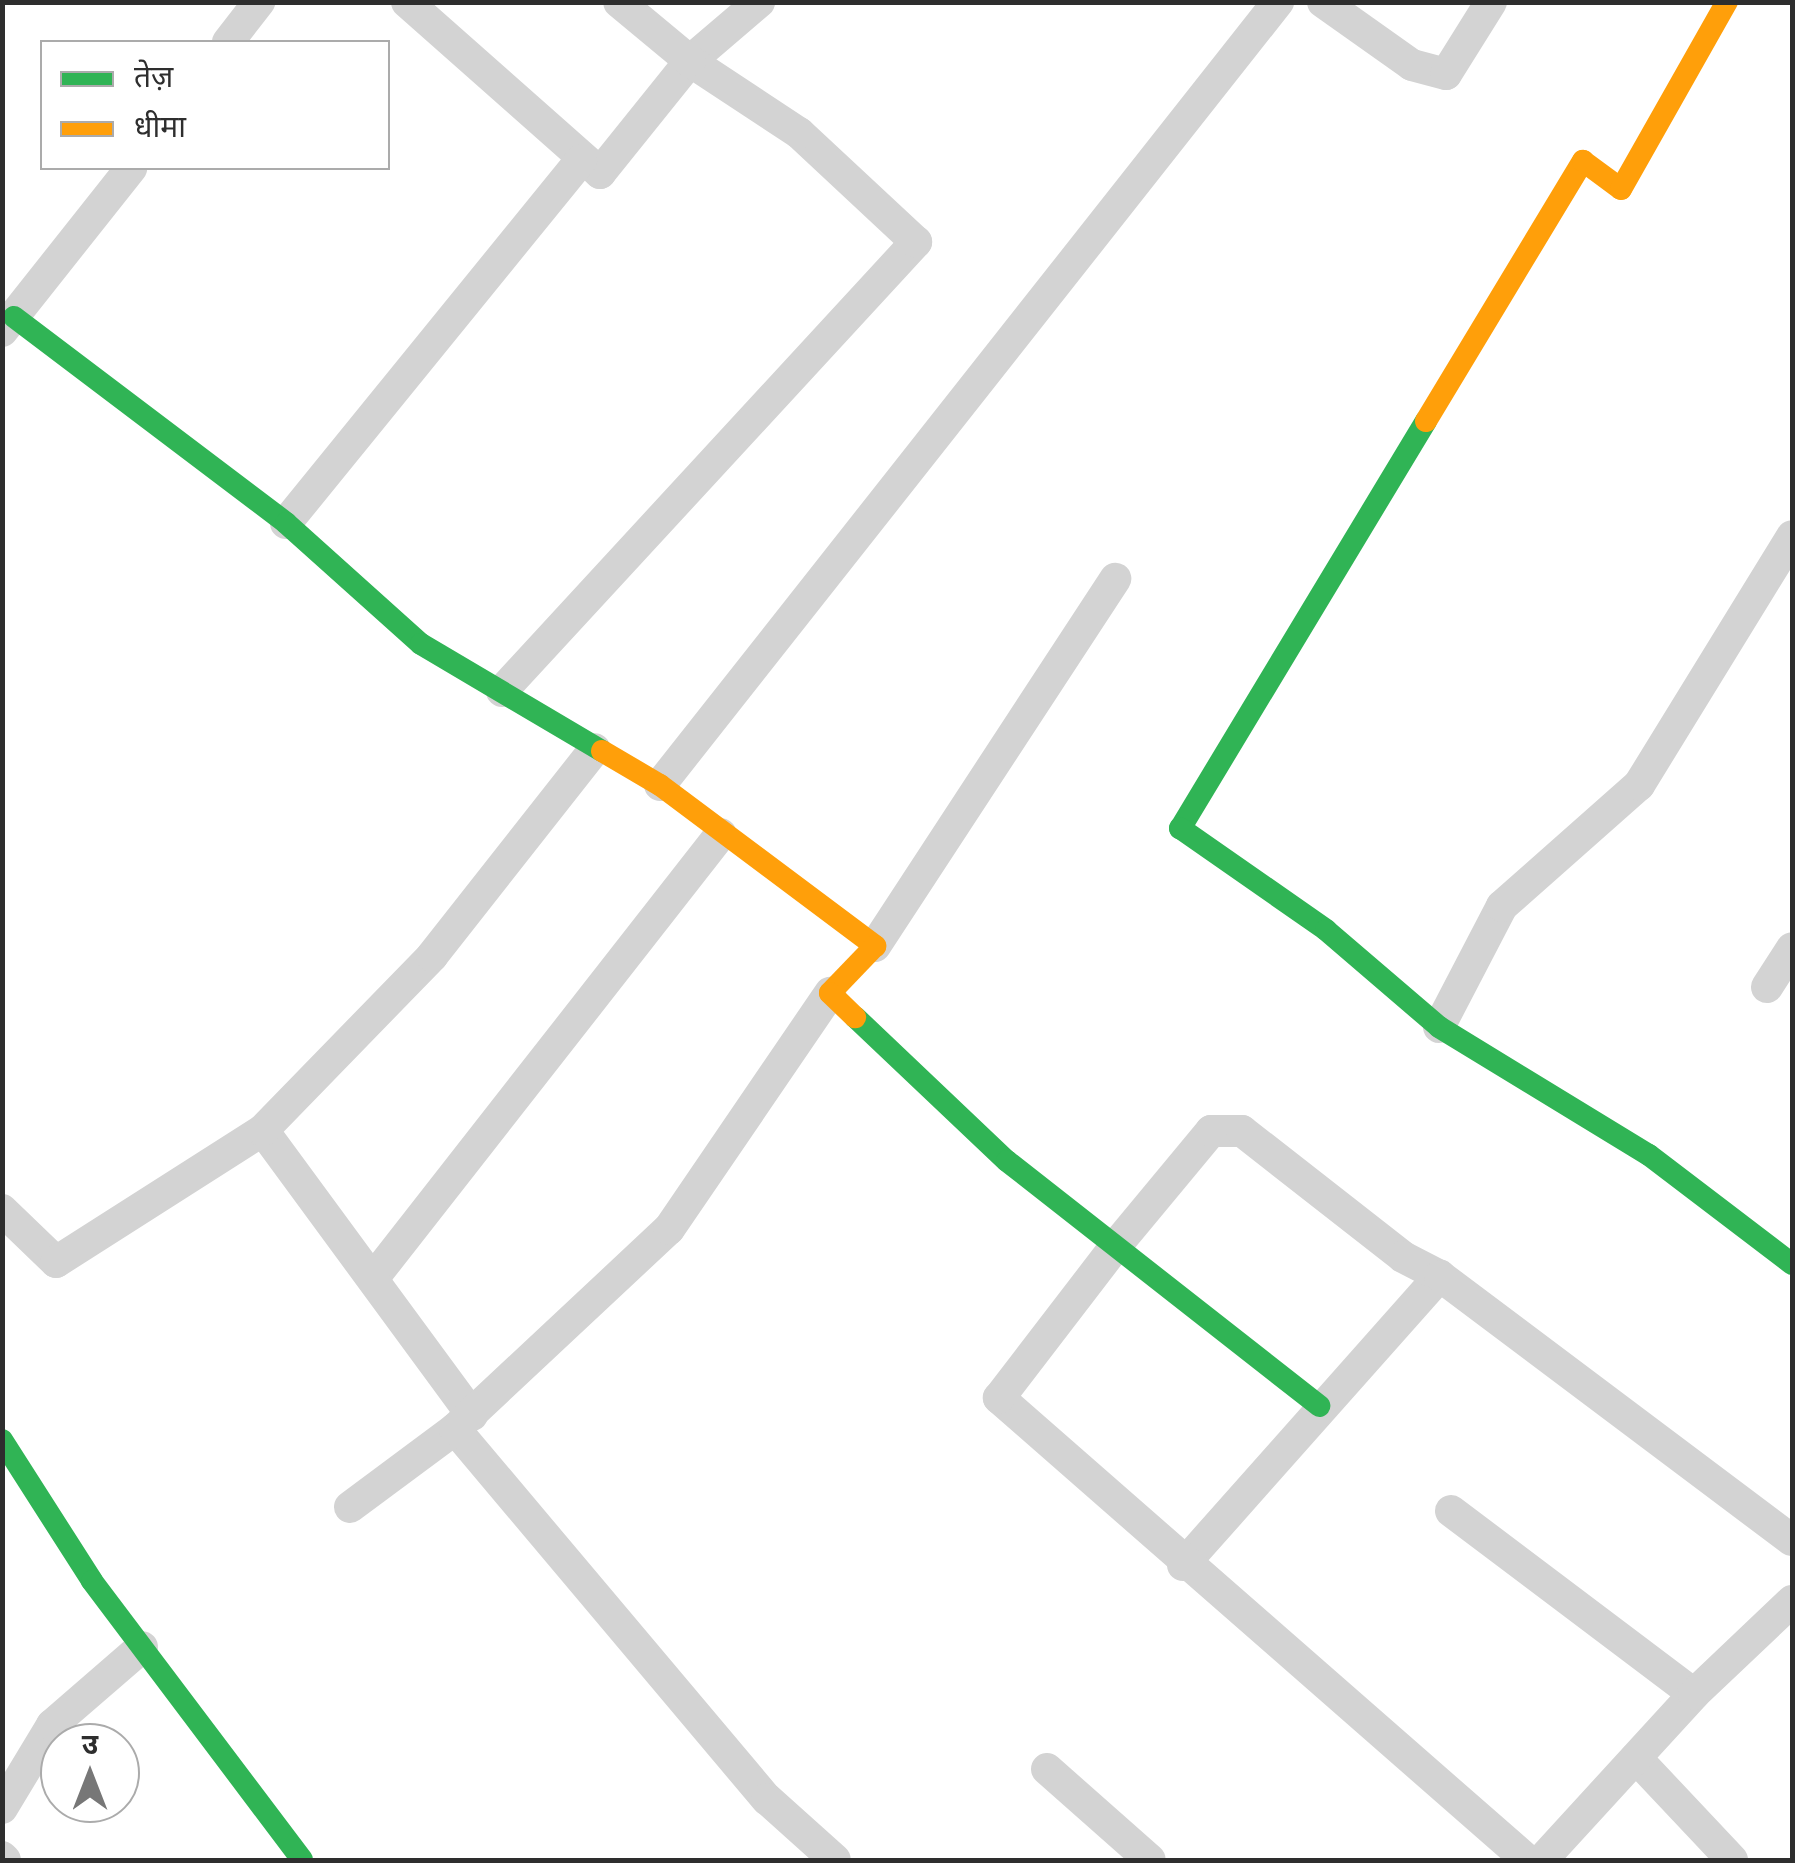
<!DOCTYPE html>
<html>
<head>
<meta charset="utf-8">
<style>
	body { margin:0 }
	#map { position:relative; width:1795px; height:1863px; overflow:hidden; background:#fff; font-family:"Varela Round","Noto Sans Devanagari",sans-serif }
	div>[style] { position:absolute }
	.street>* { height:32px; margin:-16px; padding:0 16px; transform-origin:16px; border-radius:16px; background:#d3d3d3 }
	.fast>* { height:22px; margin:-11px; padding:0 11px; transform-origin:11px; border-radius:11px; background:#30b455 }
	.slow>* { height:22px; margin:-11px; padding:0 11px; transform-origin:11px; border-radius:11px; background:#ff9f0a }
	span { translate:-50% -50%; white-space:nowrap; text-align:center; line-height:1.15; -webkit-text-stroke:10px #fff; paint-order:stroke }
	.frame { position:absolute; inset:0; border:5px solid #2e2e2e; pointer-events:none }
	.legend { position:absolute; left:40px; top:40px; width:350px; height:130px; box-sizing:border-box; background:#fff; border:2px solid #ababab; margin:0; padding:12px 18px; list-style:none; font-size:30px; color:#2e2e2e }
	.legend li { display:flex; align-items:center; gap:20px; height:50px }
	.legend b { width:50px; border:2px solid #ababab }
	.north { position:absolute; left:40px; top:1723px; width:100px; height:100px; box-sizing:border-box; background:#fff; border:2px solid #ababab; border-radius:50%; rotate:0deg; font-size:28px; font-weight:700; line-height:40px; text-align:center; color:#2e2e2e }
	.north::after { content:''; display:block; margin:auto; width:35px; height:45px; background:#777; clip-path:polygon(50% 0,100% 100%,50% 72%,0 100%) }
</style>
</head>
<body>
<div id="map">
	<div class="street">
		<i style="left:407px;top:2px;width:258px;rotate:41.5deg"></i>
		<i style="left:600px;top:173px;width:144px;rotate:-51.2deg"></i>
		<i style="left:690px;top:61px;width:91px;rotate:-40.5deg"></i>
		<i style="left:1323px;top:2px;width:109px;rotate:35.3deg"></i>
		<i style="left:1412px;top:65px;width:35px;rotate:15deg"></i>
		<i style="left:1446px;top:74px;width:85px;rotate:-58deg"></i>
		<i style="left:228px;top:42px;width:51px;rotate:-52.2deg"></i>
		<i style="left:2px;top:331px;width:208px;rotate:-51.6deg"></i>
		<i style="left:286px;top:523px;width:468px;rotate:-50.9deg"></i>
		<i style="left:502px;top:691px;width:611px;rotate:-47.32deg"></i>
		<i style="left:916px;top:242px;width:160px;rotate:-137deg"></i>
		<i style="left:799px;top:133px;width:131px;rotate:-146.6deg"></i>
		<i style="left:690px;top:61px;width:92px;rotate:-140.3deg"></i>
		<i style="left:660px;top:785px;width:998px;rotate:-51.72deg"></i>
		<i style="left:875px;top:946px;width:439px;rotate:-56.8deg"></i>
		<i style="left:1767px;top:987px;width:46px;rotate:-57.3deg"></i>
		<i style="left:1439px;top:1027px;width:136px;rotate:-62.5deg"></i>
		<i style="left:1502px;top:906px;width:183px;rotate:-41.5deg"></i>
		<i style="left:1639px;top:785px;width:292px;rotate:-58.4deg"></i>
		<i style="left:2px;top:1210px;width:75px;rotate:43.9deg"></i>
		<i style="left:56px;top:1262px;width:246px;rotate:-32.5deg"></i>
		<i style="left:375px;top:1276px;width:561px;rotate:-51.95deg"></i>
		<i style="left:472px;top:1415px;width:353px;rotate:-126.3deg"></i>
		<i style="left:263px;top:1130px;width:243px;rotate:-45.8deg"></i>
		<i style="left:432px;top:956px;width:263px;rotate:-51.8deg"></i>
		<i style="left:455px;top:1429px;width:484px;rotate:49.9deg"></i>
		<i style="left:767px;top:1799px;width:91px;rotate:41.9deg"></i>
		<i style="left:350px;top:1507px;width:131px;rotate:-36.6deg"></i>
		<i style="left:455px;top:1429px;width:293px;rotate:-43.1deg"></i>
		<i style="left:669px;top:1229px;width:286px;rotate:-55.7deg"></i>
		<i style="left:1451px;top:1511px;width:304px;rotate:37deg"></i>
		<i style="left:1183px;top:1565px;width:387px;rotate:-48.4deg"></i>
		<i style="left:1636px;top:1758px;width:140px;rotate:46.7deg"></i>
		<i style="left:1047px;top:1769px;width:137px;rotate:41.5deg"></i>
		<i style="left:2px;top:1808px;width:97px;rotate:-58.9deg"></i>
		<i style="left:52px;top:1725px;width:119px;rotate:-40.9deg"></i>
		<i style="left:2px;top:1857px;width:4px;rotate:45deg"></i>
		<i style="left:1527px;top:1860px;width:702px;rotate:-138.81deg"></i>
		<i style="left:999px;top:1398px;width:189px;rotate:-52.5deg"></i>
		<i style="left:1114px;top:1248px;width:152px;rotate:-50.3deg"></i>
		<i style="left:1211px;top:1131px;width:31px"></i>
		<i style="left:1242px;top:1131px;width:204px;rotate:38deg"></i>
		<i style="left:1403px;top:1257px;width:42px;rotate:27.2deg"></i>
		<i style="left:1440px;top:1276px;width:440px;rotate:36.9deg"></i>
		<i style="left:1542px;top:1860px;width:225px;rotate:-47.5deg"></i>
		<i style="left:1694px;top:1694px;width:135px;rotate:-43.5deg"></i>
	</div>
	<div class="fast">
		<i style="left:14px;top:317px;width:341px;rotate:37.1deg"></i>
		<i style="left:286px;top:523px;width:181px;rotate:41.9deg"></i>
		<i style="left:421px;top:644px;width:210px;rotate:30.6deg"></i>
		<i style="left:1426px;top:421px;width:476px;rotate:121.1deg"></i>
		<i style="left:1180px;top:828px;width:178px;rotate:34.9deg"></i>
		<i style="left:1326px;top:930px;width:149px;rotate:40.6deg"></i>
		<i style="left:1439px;top:1027px;width:246px;rotate:31.4deg"></i>
		<i style="left:1649px;top:1155px;width:180px;rotate:37.3deg"></i>
		<i style="left:855px;top:1017px;width:209px;rotate:43.5deg"></i>
		<i style="left:1007px;top:1161px;width:397px;rotate:38.1deg"></i>
		<i style="left:2px;top:1440px;width:167px;rotate:57.4deg"></i>
		<i style="left:92px;top:1581px;width:349px;rotate:53deg"></i>
	</div>
	<div class="slow">
		<i style="left:1426px;top:421px;width:304px;rotate:-58.9deg"></i>
		<i style="left:1583px;top:161px;width:47px;rotate:36.4deg"></i>
		<i style="left:1621px;top:189px;width:215px;rotate:-60.5deg"></i>
		<i style="left:602px;top:751px;width:67px;rotate:30.4deg"></i>
		<i style="left:660px;top:785px;width:269px;rotate:36.8deg"></i>
		<i style="left:875px;top:946px;width:65px;rotate:133.8deg"></i>
		<i style="left:830px;top:993px;width:35px;rotate:44deg"></i>
	</div>
	<div class="frame"></div>
	<ul class="legend">
	<li><b style="height:12px;background:#30b455"></b>तेज़</li>
	<li><b style="height:12px;background:#ff9f0a"></b>धीमा</li>
	</ul>
	<div class="north">उ</div>
</div>
</body>
</html>
